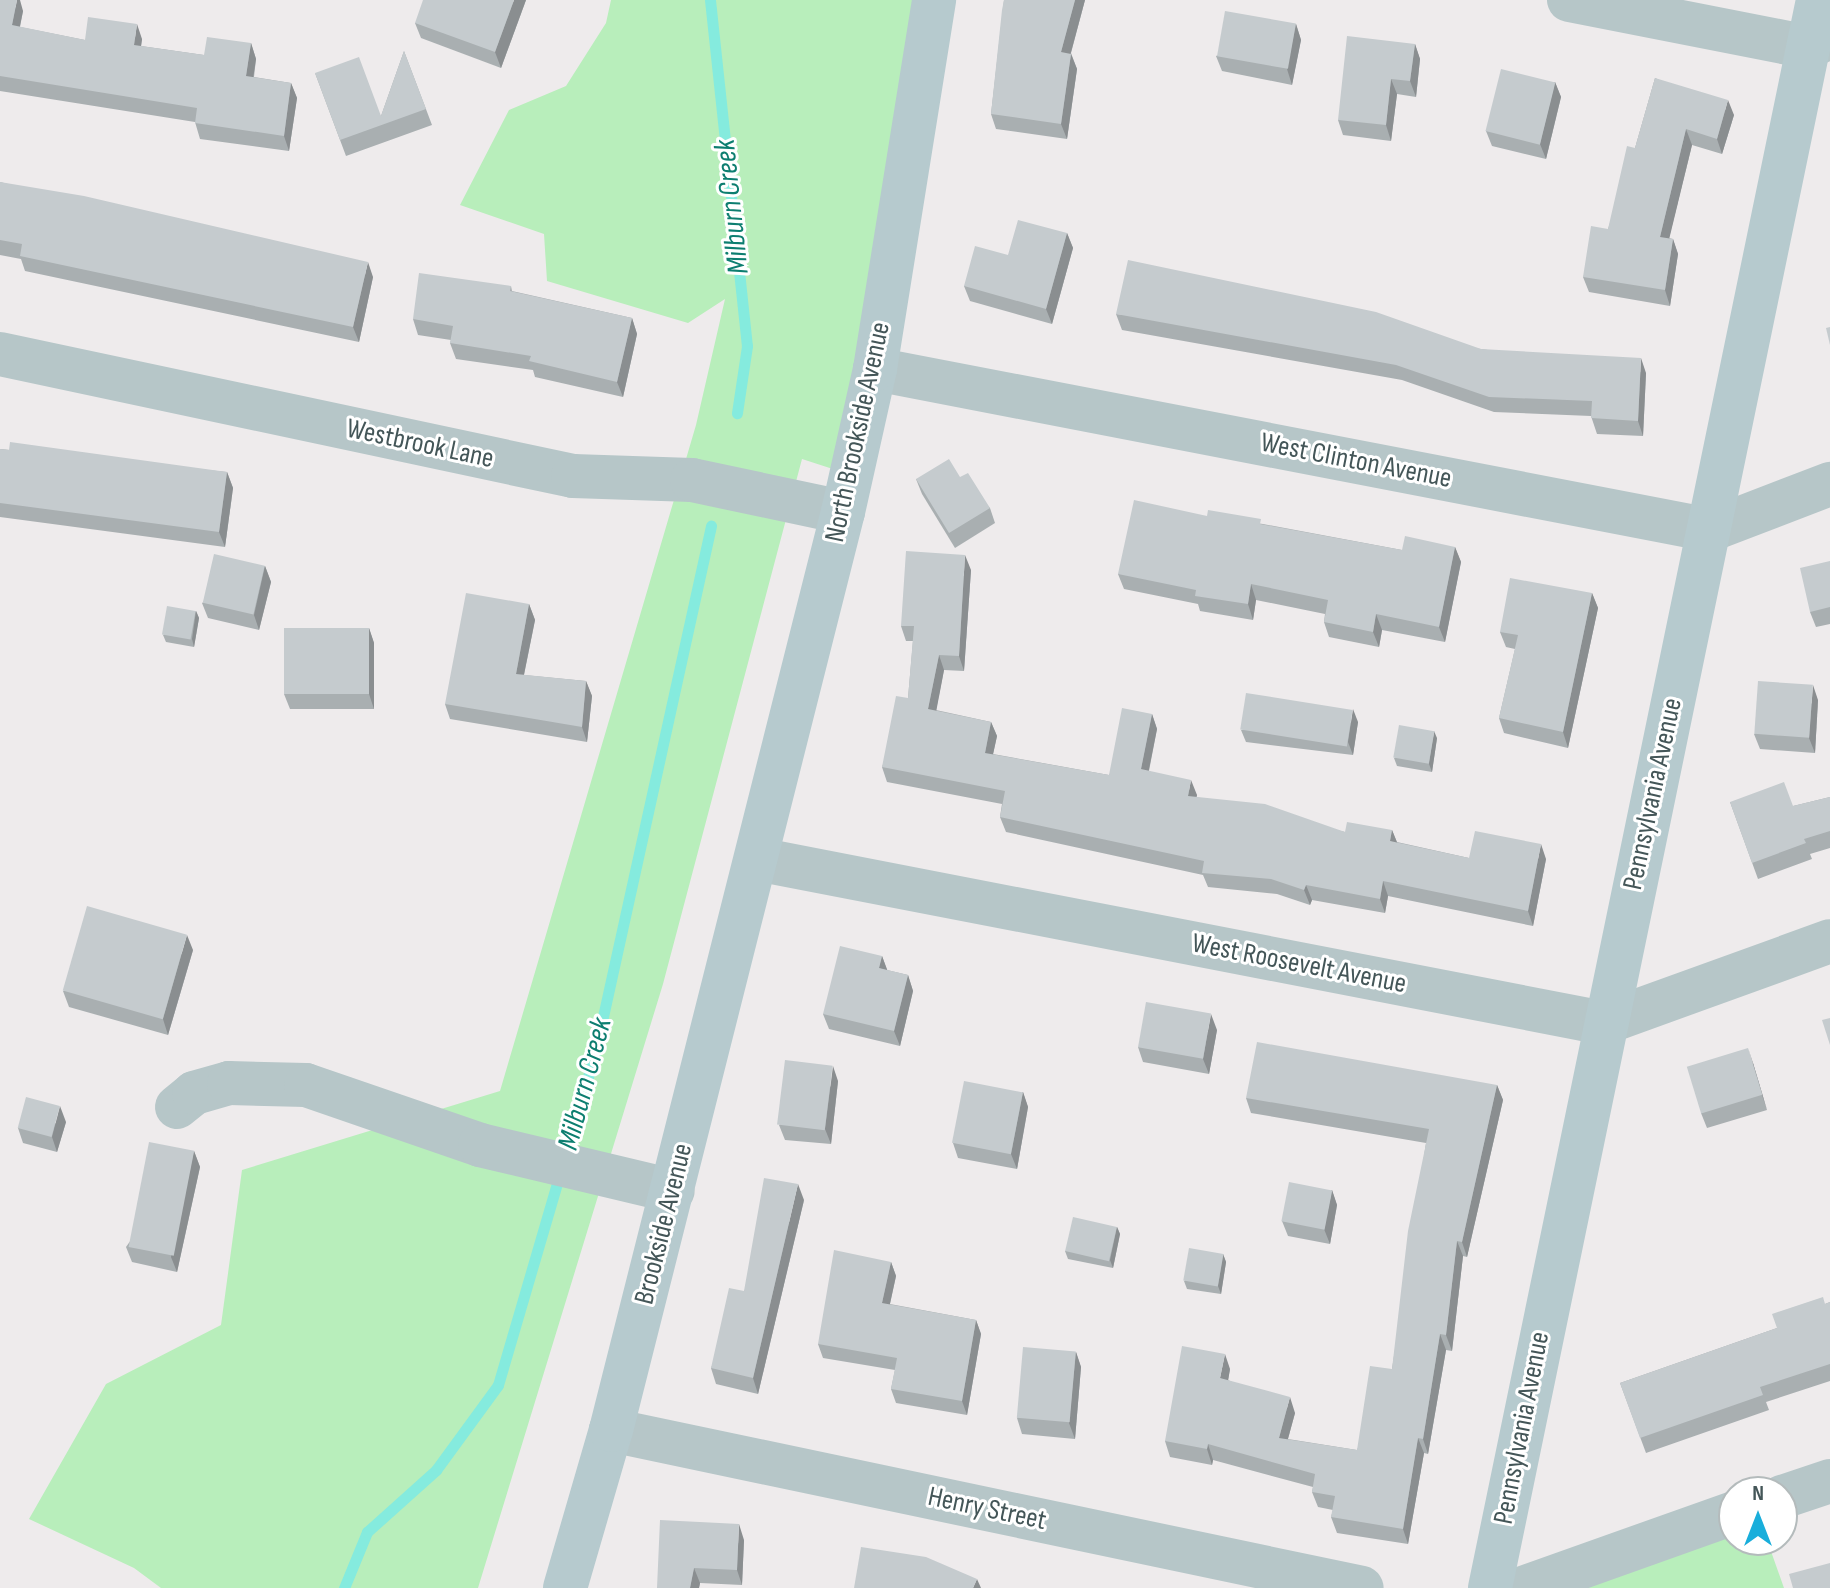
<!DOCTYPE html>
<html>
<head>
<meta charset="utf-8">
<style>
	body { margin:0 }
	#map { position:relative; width:1830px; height:1588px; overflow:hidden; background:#eeebec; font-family:"Sofia Sans Condensed",sans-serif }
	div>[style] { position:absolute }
	.green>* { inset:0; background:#b8eebb }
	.stream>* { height:11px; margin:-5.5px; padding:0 5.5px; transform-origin:5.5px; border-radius:5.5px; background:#85ebde }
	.street>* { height:44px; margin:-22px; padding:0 22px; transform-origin:22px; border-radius:22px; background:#b6c6c8 }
	.secondary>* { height:44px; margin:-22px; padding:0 22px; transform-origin:22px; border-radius:22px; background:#b6cace }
	.wall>* { inset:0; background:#a9afb1 }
	.shaded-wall>* { inset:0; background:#8a8e90 }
	.building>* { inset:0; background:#c5cbce; transform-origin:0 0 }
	span { translate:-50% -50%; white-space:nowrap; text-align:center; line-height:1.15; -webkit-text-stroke:6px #fff; paint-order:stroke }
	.street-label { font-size:28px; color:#445658 }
	.water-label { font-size:30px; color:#0d7e70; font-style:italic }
	.north { position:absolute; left:1718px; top:1476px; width:80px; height:80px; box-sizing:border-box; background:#fff; border:2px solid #b4bbbc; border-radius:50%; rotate:0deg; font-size:22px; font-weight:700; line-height:32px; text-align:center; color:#445658 }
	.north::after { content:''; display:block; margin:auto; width:28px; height:36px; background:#19aedb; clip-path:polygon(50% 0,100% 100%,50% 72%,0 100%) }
</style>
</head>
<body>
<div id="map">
	<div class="green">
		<i style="clip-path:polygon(611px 0,920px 0,839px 471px,802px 459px,663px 984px,478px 1588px,161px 1588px,134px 1568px,29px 1519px,106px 1384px,221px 1325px,242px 1170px,500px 1091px,696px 425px,725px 299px,688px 323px,547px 281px,544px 234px,460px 205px,509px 110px,566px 86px,606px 23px)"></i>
		<i style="clip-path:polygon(1734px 1533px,1734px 1540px,1767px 1540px,1784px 1588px,1563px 1588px)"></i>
	</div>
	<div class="stream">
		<i style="left:710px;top:0;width:348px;rotate:83.9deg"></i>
		<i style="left:747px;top:346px;width:68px;rotate:98.5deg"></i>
		<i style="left:565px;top:1156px;width:107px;rotate:-73.8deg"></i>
		<i style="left:595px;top:1053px;width:540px;rotate:-77.59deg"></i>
		<i style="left:344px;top:1588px;width:61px;rotate:-67.7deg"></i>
		<i style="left:367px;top:1532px;width:93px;rotate:-41.9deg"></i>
		<i style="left:436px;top:1470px;width:105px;rotate:-53.9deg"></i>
		<i style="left:498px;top:1385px;width:221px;rotate:-73.7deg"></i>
	</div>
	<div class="street">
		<i style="left:1569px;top:0;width:244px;rotate:11.1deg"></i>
		<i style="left:1808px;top:47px;width:24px;rotate:-24deg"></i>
		<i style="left:0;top:354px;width:586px;rotate:12.02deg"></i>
		<i style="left:573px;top:476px;width:119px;rotate:1.9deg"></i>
		<i style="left:692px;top:480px;width:154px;rotate:12deg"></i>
		<i style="left:875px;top:369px;width:850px;rotate:10.91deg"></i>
		<i style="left:1710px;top:530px;width:129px;rotate:-21deg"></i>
		<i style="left:757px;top:859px;width:863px;rotate:10.96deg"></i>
		<i style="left:1604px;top:1023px;width:240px;rotate:-19.9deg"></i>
		<i style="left:177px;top:1107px;width:22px;rotate:-39deg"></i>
		<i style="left:194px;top:1093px;width:36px;rotate:-16deg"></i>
		<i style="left:229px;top:1083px;width:77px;rotate:1.5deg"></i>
		<i style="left:306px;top:1085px;width:184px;rotate:19deg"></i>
		<i style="left:480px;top:1145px;width:198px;rotate:13.4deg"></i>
		<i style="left:611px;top:1430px;width:767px;rotate:11.88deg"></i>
		<i style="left:1782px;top:1497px;width:51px;rotate:-18.4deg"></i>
		<i style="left:1523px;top:1588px;width:224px;rotate:-19.6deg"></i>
	</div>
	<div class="secondary">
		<i style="left:565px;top:1588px;width:165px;rotate:-73.8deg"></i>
		<i style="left:611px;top:1430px;width:947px;rotate:-75.82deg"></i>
		<i style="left:843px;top:512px;width:147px;rotate:-77.4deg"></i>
		<i style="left:875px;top:369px;width:374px;rotate:-80.9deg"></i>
		<i style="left:1490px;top:1588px;width:1622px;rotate:-78.33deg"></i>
	</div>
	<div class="wall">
		<i style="clip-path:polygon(0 0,23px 11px,20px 27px,85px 40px,142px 39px,141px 46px,204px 55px,251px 43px,256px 59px,254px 77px,291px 83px,297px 98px,289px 151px,200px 139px,195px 122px,0 91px)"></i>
		<i style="clip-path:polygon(526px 0,501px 68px,421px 38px,415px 23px)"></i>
		<i style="clip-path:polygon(1004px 0,1085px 0,1071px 53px,1077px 69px,1067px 139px,996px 129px,991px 114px)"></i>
		<i style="clip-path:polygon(1296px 24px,1301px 40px,1292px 85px,1222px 71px,1216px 56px)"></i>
		<i style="clip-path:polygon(1415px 44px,1420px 59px,1416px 97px,1397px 94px,1391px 141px,1343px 135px,1338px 120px)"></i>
		<i style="clip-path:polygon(404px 51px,432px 125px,346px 156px,315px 73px,381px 116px)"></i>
		<i style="clip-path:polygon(1655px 78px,1734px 115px,1722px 154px,1692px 145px,1669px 238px,1673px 239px,1678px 254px,1670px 306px,1589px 292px,1583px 277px,1608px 229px,1635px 148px)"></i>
		<i style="clip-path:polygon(1555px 82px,1561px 97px,1546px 159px,1492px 146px,1486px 131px)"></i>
		<i style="clip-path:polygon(0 182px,373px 277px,359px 342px,25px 271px,21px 259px,0 255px)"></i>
		<i style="clip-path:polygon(1067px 233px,1073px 248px,1052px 324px,970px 301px,964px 286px,1008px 255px)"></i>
		<i style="clip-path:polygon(511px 286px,512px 291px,632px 318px,637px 334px,623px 397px,535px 377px,533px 370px,456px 359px,450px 343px,451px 340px,418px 335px,413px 319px)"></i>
		<i style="clip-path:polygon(1116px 314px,1481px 349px,1646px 373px,1643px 436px,1597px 434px,1591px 416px,1494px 412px,1402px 380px,1122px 330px)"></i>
		<i style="clip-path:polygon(0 449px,227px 472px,233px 488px,225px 547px,0 517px)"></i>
		<i style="clip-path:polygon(960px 477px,990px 508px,995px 523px,955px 548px,922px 494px,916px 479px)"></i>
		<i style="clip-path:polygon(1207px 516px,1263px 524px,1402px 550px,1455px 547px,1461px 562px,1445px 642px,1382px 630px,1379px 647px,1329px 637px,1324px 622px,1325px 614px,1256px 600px,1253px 620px,1200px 611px,1198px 604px,1124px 589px,1118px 574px)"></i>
		<i style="clip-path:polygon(1830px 561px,1830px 624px,1816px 627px,1810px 612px)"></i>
		<i style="clip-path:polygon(265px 566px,271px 582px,259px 630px,208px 618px,202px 603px)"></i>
		<i style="clip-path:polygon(971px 570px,964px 671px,944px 670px,936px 710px,991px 722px,997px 736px,993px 754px,1109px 775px,1152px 714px,1157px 729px,1149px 771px,1197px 795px,1196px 797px,1345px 832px,1392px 830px,1397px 842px,1469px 858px,1546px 859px,1533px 926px,1388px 896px,1385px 913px,1312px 900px,1310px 905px,1277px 894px,1208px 887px,1203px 875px,1006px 832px,1000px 817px,1002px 804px,887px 782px,882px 767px,908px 698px,913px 641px,906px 641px,901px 626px)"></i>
		<i style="clip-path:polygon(1592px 593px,1598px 608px,1568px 748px,1504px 733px,1499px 718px,1515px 649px,1506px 647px,1500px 632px)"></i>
		<i style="clip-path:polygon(529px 604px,535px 620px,524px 675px,586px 681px,592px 696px,587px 742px,450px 719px,445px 704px)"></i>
		<i style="clip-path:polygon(196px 611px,199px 618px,194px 647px,166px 642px,163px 635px)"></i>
		<i style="clip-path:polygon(369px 628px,374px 643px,374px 709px,290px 709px,284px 694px)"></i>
		<i style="clip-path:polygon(1818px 700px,1815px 753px,1760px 749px,1754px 734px)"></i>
		<i style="clip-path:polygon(1358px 722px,1353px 755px,1246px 742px,1241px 730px)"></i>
		<i style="clip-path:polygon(1437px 738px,1432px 772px,1397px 766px,1394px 758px)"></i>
		<i style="clip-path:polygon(1830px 797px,1830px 848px,1810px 854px,1812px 859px,1758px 879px,1730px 802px,1793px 806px)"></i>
		<i style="clip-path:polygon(193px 950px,168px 1035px,69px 1007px,63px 991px)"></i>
		<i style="clip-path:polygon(882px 956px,887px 970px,908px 975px,913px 991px,900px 1046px,829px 1029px,823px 1014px)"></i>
		<i style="clip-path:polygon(1217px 1030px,1209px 1074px,1143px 1062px,1138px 1047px)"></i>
		<i style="clip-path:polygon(1753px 1063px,1767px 1110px,1707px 1128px,1701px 1113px)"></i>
		<i style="clip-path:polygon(838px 1081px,831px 1144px,785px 1140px,779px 1125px)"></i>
		<i style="clip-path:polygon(1497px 1085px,1503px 1100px,1467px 1257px,1463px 1256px,1452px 1351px,1446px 1350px,1428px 1454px,1424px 1453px,1408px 1544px,1337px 1533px,1331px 1517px,1333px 1510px,1318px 1507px,1312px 1492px,1313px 1487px,1213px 1460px,1212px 1465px,1170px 1457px,1165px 1441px,1230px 1369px,1228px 1380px,1295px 1413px,1288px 1439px,1357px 1450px,1392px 1369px,1426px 1143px,1251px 1113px,1246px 1098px)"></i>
		<i style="clip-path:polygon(1023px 1092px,1028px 1107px,1017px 1169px,958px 1158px,953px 1143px)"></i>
		<i style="clip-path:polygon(66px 1122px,57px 1152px,23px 1143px,18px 1128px)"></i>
		<i style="clip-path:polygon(194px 1151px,200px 1167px,177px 1272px,132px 1262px,126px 1247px)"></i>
		<i style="clip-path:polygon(1332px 1190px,1337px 1205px,1330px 1244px,1288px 1236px,1282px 1221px)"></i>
		<i style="clip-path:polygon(804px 1200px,758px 1394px,716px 1384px,711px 1368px,744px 1291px)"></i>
		<i style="clip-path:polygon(1117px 1227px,1120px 1234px,1113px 1268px,1068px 1259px,1065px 1251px)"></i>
		<i style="clip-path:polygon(1223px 1254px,1226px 1262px,1221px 1294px,1187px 1289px,1184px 1281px)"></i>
		<i style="clip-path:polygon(891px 1262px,896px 1276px,890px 1304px,976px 1320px,981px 1334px,967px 1415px,896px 1403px,891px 1389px,895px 1370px,823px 1358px,818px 1344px)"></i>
		<i style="clip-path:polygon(1830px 1302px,1830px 1381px,1766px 1402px,1769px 1410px,1646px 1453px,1620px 1383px,1777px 1328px,1825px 1304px)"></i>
		<i style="clip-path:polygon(1076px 1352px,1081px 1367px,1075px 1439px,1022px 1434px,1017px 1418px)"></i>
		<i style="clip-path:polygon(744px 1540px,742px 1585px,700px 1583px,699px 1588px,657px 1588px)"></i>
	</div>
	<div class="shaded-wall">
		<i style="clip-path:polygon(17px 0,20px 0,23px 11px,17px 40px,12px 25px)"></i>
		<i style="clip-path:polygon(514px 0,526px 0,501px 68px,495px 52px)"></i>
		<i style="clip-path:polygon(1075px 0,1085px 0,1067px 67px,1061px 52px)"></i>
		<i style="clip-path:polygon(137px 24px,142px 39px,139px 61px,134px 45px)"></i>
		<i style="clip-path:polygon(1296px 24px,1301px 40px,1292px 85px,1287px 69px)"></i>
		<i style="clip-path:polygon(251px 43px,256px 59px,251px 92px,246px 76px)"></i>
		<i style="clip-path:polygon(1415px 44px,1420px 59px,1416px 97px,1410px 81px)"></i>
		<i style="clip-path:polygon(1071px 54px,1077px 69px,1067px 139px,1061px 124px)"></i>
		<i style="clip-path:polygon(1391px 79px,1397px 94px,1391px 141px,1386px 125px)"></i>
		<i style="clip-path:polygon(1555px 82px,1561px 97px,1546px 159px,1540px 144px)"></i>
		<i style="clip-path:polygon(291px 83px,297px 98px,289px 151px,284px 136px)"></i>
		<i style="clip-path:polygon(1728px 100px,1734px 115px,1722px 154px,1717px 139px)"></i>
		<i style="clip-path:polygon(1686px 129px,1692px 145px,1666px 252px,1660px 237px)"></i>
		<i style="clip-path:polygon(1067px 233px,1073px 248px,1052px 324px,1046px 309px)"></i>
		<i style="clip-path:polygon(1673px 239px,1678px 254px,1670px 306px,1665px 290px)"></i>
		<i style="clip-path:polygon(368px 262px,373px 277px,359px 342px,353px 327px)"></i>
		<i style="clip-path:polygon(632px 318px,637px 334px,623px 397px,617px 382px)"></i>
		<i style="clip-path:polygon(1641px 358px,1646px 373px,1643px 436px,1638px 421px)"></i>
		<i style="clip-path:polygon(227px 472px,233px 488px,225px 547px,219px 532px)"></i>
		<i style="clip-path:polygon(1455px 547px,1461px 562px,1445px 642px,1439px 627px)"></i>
		<i style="clip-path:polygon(965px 555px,971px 570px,964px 671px,959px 656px)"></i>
		<i style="clip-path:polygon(265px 566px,271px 582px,259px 630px,254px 615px)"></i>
		<i style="clip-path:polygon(1251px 584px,1256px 600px,1253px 620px,1248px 604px)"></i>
		<i style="clip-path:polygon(1592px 593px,1598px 608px,1568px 748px,1563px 732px)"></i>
		<i style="clip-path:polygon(529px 604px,535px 620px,521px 689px,516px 674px)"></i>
		<i style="clip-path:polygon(196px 611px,199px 618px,194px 647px,192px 639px)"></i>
		<i style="clip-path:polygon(1376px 614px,1382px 630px,1379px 647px,1373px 632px)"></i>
		<i style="clip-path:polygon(369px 628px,374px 643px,374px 709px,369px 694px)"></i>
		<i style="clip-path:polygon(939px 655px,944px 670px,934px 723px,928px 709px)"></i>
		<i style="clip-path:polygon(586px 681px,592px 696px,587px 742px,582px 727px)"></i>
		<i style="clip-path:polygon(1813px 685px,1818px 700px,1815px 753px,1809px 738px)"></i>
		<i style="clip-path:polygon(1353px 709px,1358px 722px,1353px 755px,1348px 742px)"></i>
		<i style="clip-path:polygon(1152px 714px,1157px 729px,1146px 784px,1141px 769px)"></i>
		<i style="clip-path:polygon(991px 722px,997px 736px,990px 768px,985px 753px)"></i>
		<i style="clip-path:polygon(1434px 731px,1437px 738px,1432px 772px,1429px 764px)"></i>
		<i style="clip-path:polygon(1191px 780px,1197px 795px,1194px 811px,1188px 796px)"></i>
		<i style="clip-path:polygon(1392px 830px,1398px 845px,1390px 841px)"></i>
		<i style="clip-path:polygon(1541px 844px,1546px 859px,1533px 926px,1528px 911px)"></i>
		<i style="clip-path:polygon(1383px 881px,1388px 896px,1385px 913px,1380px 899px)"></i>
		<i style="clip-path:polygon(1306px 885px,1312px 900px,1310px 905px,1304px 890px)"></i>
		<i style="clip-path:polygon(187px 935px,193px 950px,168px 1035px,163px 1019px)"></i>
		<i style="clip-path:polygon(882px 956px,888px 972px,879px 968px)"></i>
		<i style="clip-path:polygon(908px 975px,913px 991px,900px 1046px,894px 1031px)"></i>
		<i style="clip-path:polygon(1211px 1014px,1217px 1030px,1209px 1074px,1203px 1059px)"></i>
		<i style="clip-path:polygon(1748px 1048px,1753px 1063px,1767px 1110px,1762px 1095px)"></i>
		<i style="clip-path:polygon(833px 1066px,838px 1081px,831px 1144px,825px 1129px)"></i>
		<i style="clip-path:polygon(1497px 1085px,1503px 1100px,1467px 1257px,1462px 1242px)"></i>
		<i style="clip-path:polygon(1023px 1092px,1028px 1107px,1017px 1169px,1011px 1154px)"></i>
		<i style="clip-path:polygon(60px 1106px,66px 1122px,57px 1152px,52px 1137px)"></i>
		<i style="clip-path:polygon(194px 1151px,200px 1167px,177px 1272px,171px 1257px)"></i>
		<i style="clip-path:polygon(798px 1184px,804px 1200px,758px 1394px,753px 1378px)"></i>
		<i style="clip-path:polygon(1332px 1190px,1337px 1205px,1330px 1244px,1324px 1229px)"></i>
		<i style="clip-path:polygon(1117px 1227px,1120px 1234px,1113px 1268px,1110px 1260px)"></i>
		<i style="clip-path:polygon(1457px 1241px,1463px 1256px,1452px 1351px,1446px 1335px)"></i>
		<i style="clip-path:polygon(1223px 1254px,1226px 1262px,1221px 1294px,1218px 1286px)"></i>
		<i style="clip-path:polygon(891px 1262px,896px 1276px,887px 1317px,882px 1303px)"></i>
		<i style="clip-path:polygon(976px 1320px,981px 1334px,967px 1415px,962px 1401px)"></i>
		<i style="clip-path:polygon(1440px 1334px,1446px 1350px,1428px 1454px,1423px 1439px)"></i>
		<i style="clip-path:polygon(1076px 1352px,1081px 1367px,1075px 1439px,1069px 1423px)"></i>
		<i style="clip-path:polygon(1225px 1354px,1230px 1369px,1226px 1393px,1220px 1378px)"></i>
		<i style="clip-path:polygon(1290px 1397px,1295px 1413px,1284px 1453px,1279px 1438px)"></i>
		<i style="clip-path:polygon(1418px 1438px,1424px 1453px,1408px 1544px,1403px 1529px)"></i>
		<i style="clip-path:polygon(1208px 1444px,1213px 1460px,1212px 1465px,1207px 1449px)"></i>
		<i style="clip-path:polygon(739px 1524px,744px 1540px,742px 1585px,737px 1570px)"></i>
		<i style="clip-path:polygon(694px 1568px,700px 1583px,699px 1588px,690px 1588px)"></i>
		<i style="clip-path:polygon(977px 1579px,981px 1588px,973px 1588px)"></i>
	</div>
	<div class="building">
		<i style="clip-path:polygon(0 0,17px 0,12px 25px,85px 40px,88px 17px,137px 24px,134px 45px,204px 55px,207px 37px,251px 43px,246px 76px,291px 83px,284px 136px,195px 123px,197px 108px,0 76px)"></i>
		<i style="clip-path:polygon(423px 0,514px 0,495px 52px,415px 23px)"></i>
		<i style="clip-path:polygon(1004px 0,1075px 0,1061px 52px,1071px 54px,1061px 124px,991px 114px,1002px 10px)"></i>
		<i style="left:1225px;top:11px;width:72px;height:46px;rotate:10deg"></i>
		<i style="clip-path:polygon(1347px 36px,1415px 44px,1410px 81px,1391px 79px,1386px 125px,1338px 120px)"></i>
		<i style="clip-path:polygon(404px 51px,426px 109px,340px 140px,315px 73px,359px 57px,381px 116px)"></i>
		<i style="left:1501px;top:69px;width:56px;height:64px;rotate:14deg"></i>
		<i style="clip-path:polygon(1655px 78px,1728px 100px,1717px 139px,1686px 129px,1660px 237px,1673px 239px,1665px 290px,1583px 277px,1591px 226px,1608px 229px,1627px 146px,1635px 148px)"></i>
		<i style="clip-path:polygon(0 182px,84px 196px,368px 262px,353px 327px,20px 256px,22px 244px,0 240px)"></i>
		<i style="clip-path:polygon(1018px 220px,1067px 233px,1046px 309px,964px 286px,975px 246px,1008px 255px)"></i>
		<i style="clip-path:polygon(1128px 260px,1376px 312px,1481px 349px,1641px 358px,1638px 421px,1591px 418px,1592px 401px,1489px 397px,1396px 365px,1116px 314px)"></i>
		<i style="clip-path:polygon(419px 273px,511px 286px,510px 291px,632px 318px,617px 382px,529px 361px,531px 356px,450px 343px,453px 326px,413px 319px)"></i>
		<i style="clip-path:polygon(1830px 327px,1830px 345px,1826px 328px)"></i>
		<i style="clip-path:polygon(10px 442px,227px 472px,219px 532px,0 503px,0 449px,9px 450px)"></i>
		<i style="clip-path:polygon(949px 459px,960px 477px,968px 473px,990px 508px,949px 533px,916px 479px)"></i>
		<i style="clip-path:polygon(1134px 500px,1207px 516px,1208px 510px,1261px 519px,1260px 524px,1402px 550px,1405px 536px,1455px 547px,1439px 627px,1376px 614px,1373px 632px,1324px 622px,1328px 600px,1251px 584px,1248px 604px,1195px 596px,1196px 590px,1118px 574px)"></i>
		<i style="clip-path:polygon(906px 551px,965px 555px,959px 656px,939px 655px,928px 709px,991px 722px,985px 753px,1109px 775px,1122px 708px,1152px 714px,1141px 769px,1191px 780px,1188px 796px,1265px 804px,1345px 832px,1347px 822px,1392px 830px,1390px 841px,1469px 858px,1475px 831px,1541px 844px,1528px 911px,1383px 881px,1380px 899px,1306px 885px,1304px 890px,1271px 879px,1202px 873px,1204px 861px,1000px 817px,1005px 791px,882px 767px,896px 696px,908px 698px,914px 626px,901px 626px)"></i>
		<i style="left:214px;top:554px;width:52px;height:50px;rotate:13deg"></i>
		<i style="clip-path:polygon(1830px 561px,1830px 607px,1810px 612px,1800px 568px)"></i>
		<i style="clip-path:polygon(1510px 578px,1592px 593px,1563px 732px,1499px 718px,1518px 635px,1500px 632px)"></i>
		<i style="clip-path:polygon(466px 593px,529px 604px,516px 674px,586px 681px,582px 727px,445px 704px)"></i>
		<i style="left:167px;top:606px;width:29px;height:29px;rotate:10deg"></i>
		<i style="left:284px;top:628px;width:85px;height:66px"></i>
		<i style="left:1758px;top:681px;width:55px;height:53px;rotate:4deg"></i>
		<i style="left:1246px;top:693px;width:108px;height:37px;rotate:9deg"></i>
		<i style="left:1399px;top:725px;width:36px;height:33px;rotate:10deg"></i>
		<i style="clip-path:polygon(1784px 782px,1793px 806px,1830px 797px,1830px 831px,1804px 839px,1806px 843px,1752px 863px,1730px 802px)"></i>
		<i style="left:87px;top:906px;width:104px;height:88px;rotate:16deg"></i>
		<i style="clip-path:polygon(840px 946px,882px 956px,879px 968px,908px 975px,894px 1031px,823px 1014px)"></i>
		<i style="left:1146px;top:1002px;width:66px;height:46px;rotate:10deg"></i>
		<i style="clip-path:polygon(1830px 1018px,1830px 1045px,1822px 1020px)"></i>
		<i style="clip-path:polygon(1257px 1042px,1497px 1085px,1462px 1242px,1457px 1241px,1446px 1335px,1440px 1334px,1423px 1439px,1418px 1438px,1403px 1529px,1331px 1517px,1335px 1496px,1312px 1492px,1315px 1474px,1208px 1444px,1207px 1449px,1165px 1441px,1182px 1346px,1225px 1354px,1220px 1378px,1290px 1397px,1279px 1438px,1357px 1450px,1370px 1366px,1392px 1369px,1408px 1231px,1429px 1129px,1246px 1098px)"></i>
		<i style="left:1748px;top:1048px;width:49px;height:64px;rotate:73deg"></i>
		<i style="left:785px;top:1060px;width:48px;height:65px;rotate:7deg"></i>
		<i style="left:964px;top:1081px;width:60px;height:63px;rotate:11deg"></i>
		<i style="left:26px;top:1097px;width:35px;height:32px;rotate:15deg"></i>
		<i style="left:149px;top:1142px;width:46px;height:107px;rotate:11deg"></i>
		<i style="clip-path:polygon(764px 1178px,798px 1184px,753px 1378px,711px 1368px,729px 1288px,744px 1291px)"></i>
		<i style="left:1289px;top:1182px;width:44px;height:40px;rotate:11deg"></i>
		<i style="left:1073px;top:1217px;width:45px;height:35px;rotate:13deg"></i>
		<i style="left:1189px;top:1248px;width:35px;height:33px;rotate:10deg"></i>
		<i style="clip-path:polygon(834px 1250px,891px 1262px,882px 1303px,976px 1320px,962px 1401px,891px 1389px,897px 1358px,818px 1344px)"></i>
		<i style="clip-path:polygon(1823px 1297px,1825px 1304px,1830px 1302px,1830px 1364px,1760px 1387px,1763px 1395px,1640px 1438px,1620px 1383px,1777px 1328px,1772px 1314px)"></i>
		<i style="left:1023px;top:1347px;width:53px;height:71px;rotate:5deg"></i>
		<i style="clip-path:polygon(660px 1520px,739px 1524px,737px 1570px,694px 1568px,690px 1588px,657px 1588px)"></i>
		<i style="clip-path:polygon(861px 1547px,926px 1557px,977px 1579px,973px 1588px,854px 1588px)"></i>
		<i style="clip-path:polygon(1830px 1563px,1830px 1588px,1793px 1588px,1789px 1574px)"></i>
	</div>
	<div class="street-label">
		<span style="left:858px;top:432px;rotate:-78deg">North Brookside Avenue</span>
		<span style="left:420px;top:444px;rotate:12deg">Westbrook Lane</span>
		<span style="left:1356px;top:461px;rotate:11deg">West Clinton Avenue</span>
		<span style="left:1653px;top:794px;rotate:-78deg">Pennsylvania Avenue</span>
		<span style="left:1299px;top:964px;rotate:11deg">West Roosevelt Avenue</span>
		<span style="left:664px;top:1224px;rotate:-76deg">Brookside Avenue</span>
		<span style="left:1522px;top:1428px;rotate:-79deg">Pennsylvania Avenue</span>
		<span style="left:987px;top:1509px;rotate:12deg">Henry Street</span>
	</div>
	<div class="water-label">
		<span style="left:732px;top:207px;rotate:-96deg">Milburn Creek</span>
		<span style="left:585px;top:1084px;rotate:-75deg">Milburn Creek</span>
	</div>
	<div class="north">N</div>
</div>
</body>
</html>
